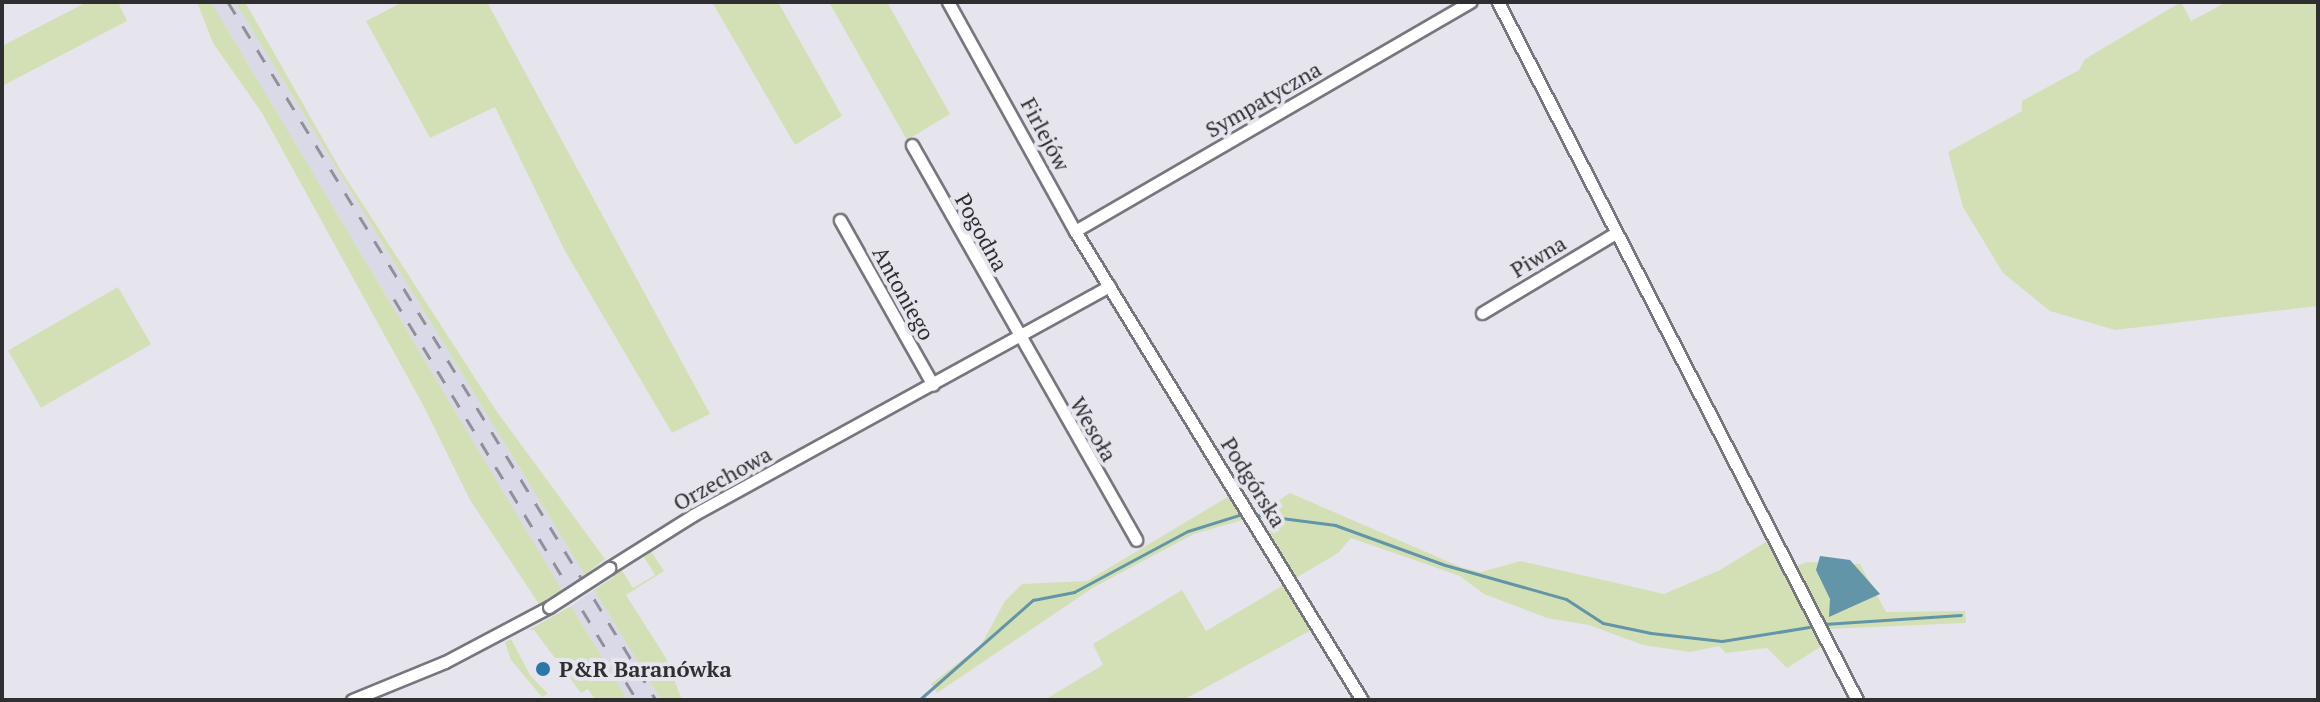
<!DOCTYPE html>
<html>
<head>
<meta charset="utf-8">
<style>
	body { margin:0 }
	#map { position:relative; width:2320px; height:702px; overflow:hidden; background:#e6e5ee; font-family:"PT Serif",serif }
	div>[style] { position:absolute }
	.built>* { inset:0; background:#dad9e8 }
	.green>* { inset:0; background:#d3e0b6; transform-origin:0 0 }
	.water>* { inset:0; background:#6295a7 }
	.stream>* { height:3px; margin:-1.5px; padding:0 1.5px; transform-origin:1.5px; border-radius:1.5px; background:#6295a7 }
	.roads { filter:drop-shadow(2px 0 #77767e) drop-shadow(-2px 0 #77767e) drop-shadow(0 2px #77767e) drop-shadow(0 -2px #77767e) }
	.minor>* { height:11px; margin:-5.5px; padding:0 5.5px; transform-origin:5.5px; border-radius:5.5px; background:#fff }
	.rail>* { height:3px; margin-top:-1.5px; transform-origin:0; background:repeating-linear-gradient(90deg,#919096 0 14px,transparent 0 28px) }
	.bridges { filter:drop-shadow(2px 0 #77767e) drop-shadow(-2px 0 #77767e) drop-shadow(0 2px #77767e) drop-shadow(0 -2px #77767e) }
	.minor-bridge>* { height:11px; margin:-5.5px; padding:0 5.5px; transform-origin:5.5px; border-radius:5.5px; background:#fff }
	.dots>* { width:22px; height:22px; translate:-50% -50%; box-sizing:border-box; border:4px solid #e6e5ee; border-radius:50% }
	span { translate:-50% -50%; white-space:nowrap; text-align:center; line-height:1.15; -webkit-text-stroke:8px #e6e5ee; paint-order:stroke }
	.street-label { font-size:22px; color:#2f2f32 }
	.poi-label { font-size:22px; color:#2f2f32; font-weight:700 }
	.left { translate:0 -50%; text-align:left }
	.frame { position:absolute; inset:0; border:4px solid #2f2f32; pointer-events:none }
</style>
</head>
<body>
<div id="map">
	<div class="built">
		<i style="clip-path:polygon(211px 2px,235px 2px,585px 575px,562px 590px)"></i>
		<i style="clip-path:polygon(594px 590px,661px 700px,628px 700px,571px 606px)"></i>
	</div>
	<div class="green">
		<i style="clip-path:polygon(87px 2px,118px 2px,127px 21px,2px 86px,2px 46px)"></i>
		<i style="clip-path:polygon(197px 2px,211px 2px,562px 590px,539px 604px,470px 500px,423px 405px,262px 113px,213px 43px)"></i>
		<i style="clip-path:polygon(235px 2px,245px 2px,340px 169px,495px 409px,605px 559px,585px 575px)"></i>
		<i style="clip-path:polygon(403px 2px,487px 2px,710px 414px,672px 433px,565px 251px,495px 107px,430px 138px,366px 21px)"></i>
		<i style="clip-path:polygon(712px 2px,778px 2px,842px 116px,795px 145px)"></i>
		<i style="clip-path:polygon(829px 2px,887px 2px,950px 114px,907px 140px)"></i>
		<i style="clip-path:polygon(2181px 2px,2191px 21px,2227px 2px,2318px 2px,2318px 306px,2115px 330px,2050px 311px,2003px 273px,1963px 207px,1948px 152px,2022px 111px,2022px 101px,2079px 70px,2085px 59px)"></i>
		<i style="left:118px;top:287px;width:66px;height:127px;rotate:60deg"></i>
		<i style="clip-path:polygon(1290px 493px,1463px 568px,1481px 572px,1521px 561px,1664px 594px,1720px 570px,1769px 540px,1822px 646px,1787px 668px,1767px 648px,1726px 653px,1719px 646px,1690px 652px,1643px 645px,1589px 625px,1547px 618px,1484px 594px,1460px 576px,1351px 538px,1338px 553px,1296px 578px,1259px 513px)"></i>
		<i style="clip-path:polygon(1231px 495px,1246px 519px,1194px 534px,1094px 587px,937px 693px,931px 684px,981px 645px,1005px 601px,1022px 584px,1087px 581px)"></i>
		<i style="clip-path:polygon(648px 547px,664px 571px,626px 595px,666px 658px,682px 700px,661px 700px,594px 590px,614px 577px,619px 566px,633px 588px,655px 575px,641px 552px)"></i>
		<i style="clip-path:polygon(1807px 562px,1860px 564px,1886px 612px,1965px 611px,1966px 623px,1828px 629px,1794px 567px)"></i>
		<i style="clip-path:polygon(1287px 583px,1315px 628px,1183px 700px,1044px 700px,1103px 665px,1093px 644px,1182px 590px,1206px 631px)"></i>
		<i style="clip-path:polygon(571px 606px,628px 700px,595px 700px,588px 689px,581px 693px,534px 630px,529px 630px)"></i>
		<i style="clip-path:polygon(511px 639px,530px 675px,548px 694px,542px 697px,511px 660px,505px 642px)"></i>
	</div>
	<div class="water">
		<i style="clip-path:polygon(1820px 556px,1850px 560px,1880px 594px,1829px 617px,1830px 599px,1816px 570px)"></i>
	</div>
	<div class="stream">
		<i style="left:1258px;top:515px;width:78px;rotate:7.4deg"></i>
		<i style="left:1335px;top:525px;width:117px;rotate:20deg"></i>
		<i style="left:1445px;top:565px;width:126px;rotate:15.7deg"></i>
		<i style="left:1566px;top:599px;width:44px;rotate:33deg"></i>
		<i style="left:1603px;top:623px;width:49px;rotate:11.8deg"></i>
		<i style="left:1651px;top:633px;width:71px;rotate:6.4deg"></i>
		<i style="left:1722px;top:641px;width:88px;rotate:-9.1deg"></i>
		<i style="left:1824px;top:624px;width:137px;rotate:-3.8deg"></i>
		<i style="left:919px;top:700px;width:152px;rotate:-41.3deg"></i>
		<i style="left:1033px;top:600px;width:42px;rotate:-11deg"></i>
		<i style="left:1074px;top:592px;width:129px;rotate:-28.2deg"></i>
		<i style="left:1188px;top:531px;width:53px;rotate:-17.4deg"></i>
	</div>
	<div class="roads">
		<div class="minor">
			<i style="left:948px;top:2px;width:262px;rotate:61deg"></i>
			<i style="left:1075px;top:231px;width:550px;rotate:58.54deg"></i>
			<i style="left:1498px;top:2px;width:785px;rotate:62.78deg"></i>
			<i style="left:912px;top:145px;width:454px;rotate:60.4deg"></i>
			<i style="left:840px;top:220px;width:189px;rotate:60.6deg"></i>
			<i style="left:1075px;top:231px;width:457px;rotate:-30.1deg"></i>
			<i style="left:1482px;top:313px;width:154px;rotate:-30.9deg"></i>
			<i style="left:609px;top:568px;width:99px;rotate:-32.2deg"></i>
			<i style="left:693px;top:515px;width:475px;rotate:-28.8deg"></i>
			<i style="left:352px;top:700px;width:100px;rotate:-22.2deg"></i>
			<i style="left:445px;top:662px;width:118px;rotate:-27.9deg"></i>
		</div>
	</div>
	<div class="rail">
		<i style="left:228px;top:2px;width:819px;rotate:58.48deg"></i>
		<i style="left:394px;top:299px;width:469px;rotate:58.8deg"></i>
	</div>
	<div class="bridges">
		<div class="minor-bridge">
			<i style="left:549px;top:607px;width:72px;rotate:-33deg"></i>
		</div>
	</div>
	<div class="dots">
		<i style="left:543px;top:669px;background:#2d76aa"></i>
	</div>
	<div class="street-label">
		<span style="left:1263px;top:99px;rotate:-30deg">Sympatyczna</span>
		<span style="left:1046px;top:134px;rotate:62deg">Firlejów</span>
		<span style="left:982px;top:232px;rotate:61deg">Pogodna</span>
		<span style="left:1538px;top:256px;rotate:-31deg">Piwna</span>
		<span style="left:904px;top:293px;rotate:61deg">Antoniego</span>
		<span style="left:1094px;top:429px;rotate:60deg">Wesoła</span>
		<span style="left:722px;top:478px;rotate:-29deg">Orzechowa</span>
		<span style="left:1254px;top:482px;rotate:58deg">Podgórska</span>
	</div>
	<div class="poi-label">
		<span class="left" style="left:559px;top:669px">P&amp;R Baranówka</span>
	</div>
	<div class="frame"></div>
</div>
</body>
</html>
